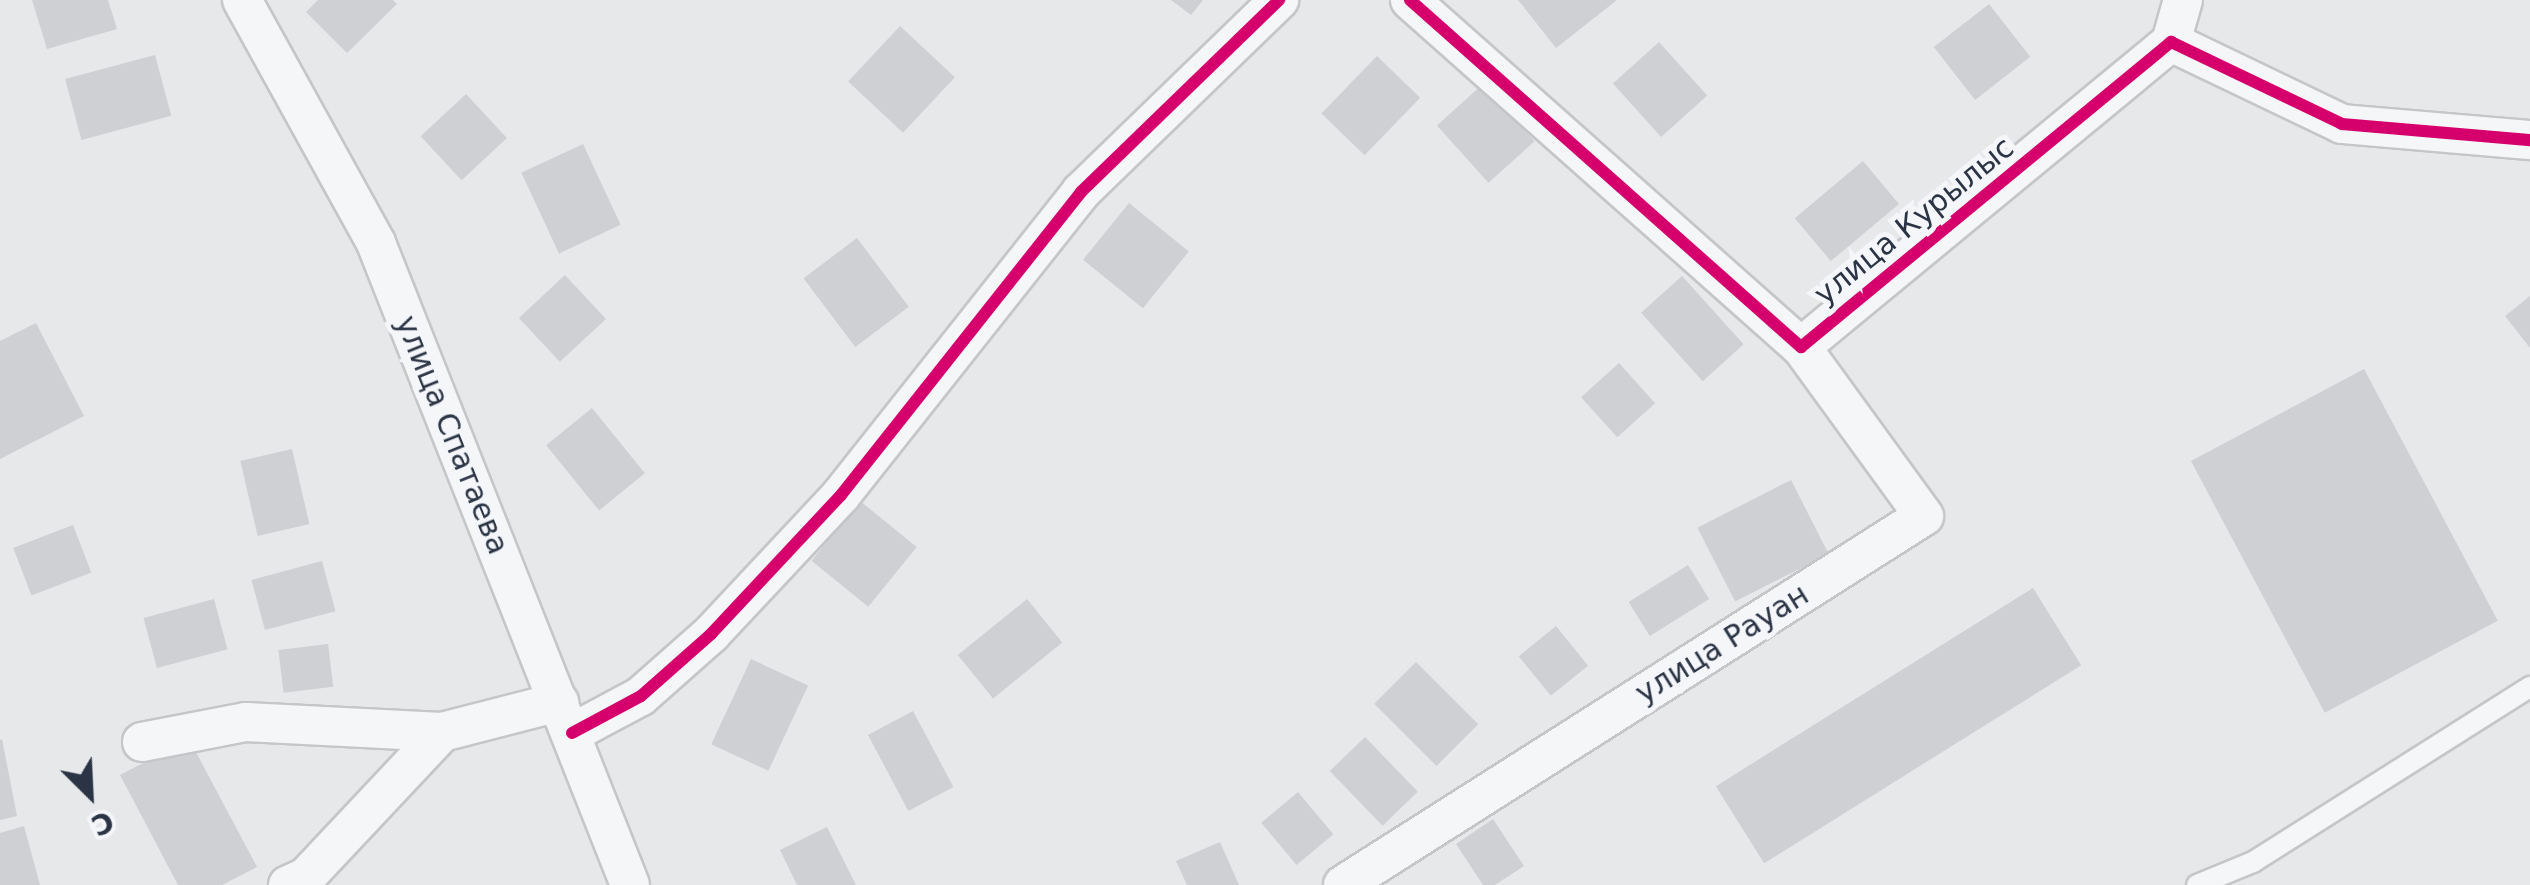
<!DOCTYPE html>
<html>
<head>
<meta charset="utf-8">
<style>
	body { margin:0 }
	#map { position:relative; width:2530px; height:885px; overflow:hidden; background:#e6e8ea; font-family:"DejaVu Sans",sans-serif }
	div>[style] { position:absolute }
	.building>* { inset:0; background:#ced0d3; transform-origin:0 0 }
	.roads { filter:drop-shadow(2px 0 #c4c6c8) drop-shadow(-2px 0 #c4c6c8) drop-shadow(0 2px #c4c6c8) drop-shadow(0 -2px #c4c6c8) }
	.service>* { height:20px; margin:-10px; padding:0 10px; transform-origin:10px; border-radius:10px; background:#f5f6f7 }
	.minor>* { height:38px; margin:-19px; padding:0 19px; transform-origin:19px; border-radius:19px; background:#f5f6f7 }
	.cycleway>* { height:12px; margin:-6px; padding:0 6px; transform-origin:6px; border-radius:6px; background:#d6006c }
	span { translate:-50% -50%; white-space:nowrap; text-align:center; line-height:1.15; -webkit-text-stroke:10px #f4f6f9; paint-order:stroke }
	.street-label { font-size:30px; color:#2b3445 }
	.north { position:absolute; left:40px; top:745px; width:100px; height:100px; -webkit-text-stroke:8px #f4f6f9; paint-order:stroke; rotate:156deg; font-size:28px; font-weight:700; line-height:40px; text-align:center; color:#2b3445 }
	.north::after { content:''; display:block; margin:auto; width:35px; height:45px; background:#2b3445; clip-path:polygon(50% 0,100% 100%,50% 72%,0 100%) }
</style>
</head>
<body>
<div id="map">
	<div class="building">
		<i style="clip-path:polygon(32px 0,108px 0,117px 29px,47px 49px)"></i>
		<i style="clip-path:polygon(318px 0,393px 0,397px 4px,347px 53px,306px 12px)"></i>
		<i style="clip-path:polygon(1171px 0,1203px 0,1191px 15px)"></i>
		<i style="clip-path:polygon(1518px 0,1617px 0,1556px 48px)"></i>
		<i style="left:1989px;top:4px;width:67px;height:70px;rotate:52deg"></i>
		<i style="left:900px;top:26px;width:75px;height:76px;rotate:43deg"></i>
		<i style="left:1659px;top:42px;width:72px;height:62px;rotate:48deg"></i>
		<i style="left:155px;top:55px;width:63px;height:93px;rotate:75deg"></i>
		<i style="left:1377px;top:56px;width:60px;height:80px;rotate:44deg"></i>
		<i style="left:1483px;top:84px;width:77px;height:62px;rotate:48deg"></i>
		<i style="left:466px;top:94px;width:60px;height:62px;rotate:47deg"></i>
		<i style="left:583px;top:144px;width:89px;height:68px;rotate:65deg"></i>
		<i style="left:1863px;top:161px;width:56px;height:89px;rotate:50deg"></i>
		<i style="left:1129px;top:203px;width:77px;height:73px;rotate:39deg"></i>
		<i style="left:857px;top:238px;width:86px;height:67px;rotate:53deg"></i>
		<i style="left:565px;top:275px;width:60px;height:63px;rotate:47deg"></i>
		<i style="left:1682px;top:276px;width:92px;height:55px;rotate:48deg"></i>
		<i style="clip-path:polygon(2530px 296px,2530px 348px,2505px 316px)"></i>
		<i style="clip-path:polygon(36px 323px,84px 416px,0 459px,0 341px)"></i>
		<i style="left:1619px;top:363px;width:54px;height:51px;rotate:48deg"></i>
		<i style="left:2364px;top:369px;width:285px;height:196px;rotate:62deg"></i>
		<i style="left:592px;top:408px;width:84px;height:59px;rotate:51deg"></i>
		<i style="left:292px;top:449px;width:77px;height:53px;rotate:77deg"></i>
		<i style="left:1791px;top:480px;width:83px;height:105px;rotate:63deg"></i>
		<i style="left:860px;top:501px;width:73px;height:77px;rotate:39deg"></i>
		<i style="left:73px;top:525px;width:51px;height:64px;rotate:69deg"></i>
		<i style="left:322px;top:561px;width:52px;height:73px;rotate:75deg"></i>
		<i style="left:1688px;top:565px;width:40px;height:70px;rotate:58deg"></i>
		<i style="left:2033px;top:588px;width:91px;height:374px;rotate:58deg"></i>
		<i style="left:214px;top:599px;width:52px;height:73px;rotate:75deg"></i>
		<i style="left:1027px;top:599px;width:56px;height:89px;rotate:51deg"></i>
		<i style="left:1556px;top:626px;width:51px;height:48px;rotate:51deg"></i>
		<i style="left:328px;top:644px;width:43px;height:50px;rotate:83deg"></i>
		<i style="left:751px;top:659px;width:63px;height:94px;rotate:25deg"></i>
		<i style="left:1416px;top:662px;width:88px;height:59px;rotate:45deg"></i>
		<i style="left:913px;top:711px;width:86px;height:51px;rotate:62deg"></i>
		<i style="left:1365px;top:737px;width:76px;height:49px;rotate:46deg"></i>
		<i style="clip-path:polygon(2px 739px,17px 816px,0 820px,0 740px)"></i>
		<i style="clip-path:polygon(189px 739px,257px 867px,222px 885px,178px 885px,120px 775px)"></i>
		<i style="left:1298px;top:792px;width:55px;height:48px;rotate:50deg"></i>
		<i style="clip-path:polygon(1493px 819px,1524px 866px,1495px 885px,1483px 885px,1456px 844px)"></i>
		<i style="clip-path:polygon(24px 826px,40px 885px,0 885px,0 833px)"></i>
		<i style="clip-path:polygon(827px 827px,856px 885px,797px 885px,780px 850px)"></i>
		<i style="clip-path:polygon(1220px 842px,1239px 885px,1187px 885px,1176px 861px)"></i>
	</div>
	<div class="roads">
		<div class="service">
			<i style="left:2197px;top:885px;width:61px;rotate:-22.3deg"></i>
			<i style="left:2253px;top:862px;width:328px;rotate:-32.3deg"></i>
		</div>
		<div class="minor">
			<i style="left:242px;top:0;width:277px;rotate:61.1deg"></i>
			<i style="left:376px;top:243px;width:690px;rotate:68.41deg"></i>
			<i style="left:1410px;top:0;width:523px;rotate:41.59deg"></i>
			<i style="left:1801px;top:347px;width:480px;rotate:-39.5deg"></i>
			<i style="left:2171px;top:42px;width:190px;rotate:25.6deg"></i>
			<i style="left:2342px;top:124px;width:189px;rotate:4.9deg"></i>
			<i style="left:2171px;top:42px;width:44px;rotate:-74.1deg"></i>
			<i style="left:572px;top:733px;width:78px;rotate:-28.2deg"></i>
			<i style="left:641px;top:696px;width:94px;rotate:-41.5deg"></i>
			<i style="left:711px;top:634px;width:190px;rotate:-46.9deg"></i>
			<i style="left:841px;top:495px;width:387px;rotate:-51.6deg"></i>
			<i style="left:1081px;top:192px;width:276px;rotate:-44.1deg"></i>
			<i style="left:142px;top:742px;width:106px;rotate:-10.9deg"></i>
			<i style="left:246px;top:722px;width:196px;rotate:2.9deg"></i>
			<i style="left:288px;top:885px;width:20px;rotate:-24deg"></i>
			<i style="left:306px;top:877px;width:199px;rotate:-46.8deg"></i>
			<i style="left:442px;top:732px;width:121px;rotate:-14.4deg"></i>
			<i style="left:1343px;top:885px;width:688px;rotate:-32.42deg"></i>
			<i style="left:1924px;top:516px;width:209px;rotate:-126deg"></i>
		</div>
	</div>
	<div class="cycleway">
		<i style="left:1410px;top:0;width:523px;rotate:41.59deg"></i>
		<i style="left:1801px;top:347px;width:480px;rotate:-39.5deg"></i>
		<i style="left:2171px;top:42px;width:190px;rotate:25.6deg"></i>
		<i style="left:2342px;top:124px;width:189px;rotate:4.9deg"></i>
		<i style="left:572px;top:733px;width:78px;rotate:-28.2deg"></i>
		<i style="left:641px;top:696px;width:94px;rotate:-41.5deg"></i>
		<i style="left:711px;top:634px;width:190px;rotate:-46.9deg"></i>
		<i style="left:841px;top:495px;width:387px;rotate:-51.6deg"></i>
		<i style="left:1081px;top:192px;width:276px;rotate:-44.1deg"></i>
	</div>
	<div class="street-label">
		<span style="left:1914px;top:221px;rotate:-39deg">улица Курылыс</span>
		<span style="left:452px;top:435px;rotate:68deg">улица Спатаева</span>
		<span style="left:1722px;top:644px;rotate:-32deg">улица Рауан</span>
	</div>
	<div class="north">С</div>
</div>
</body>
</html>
